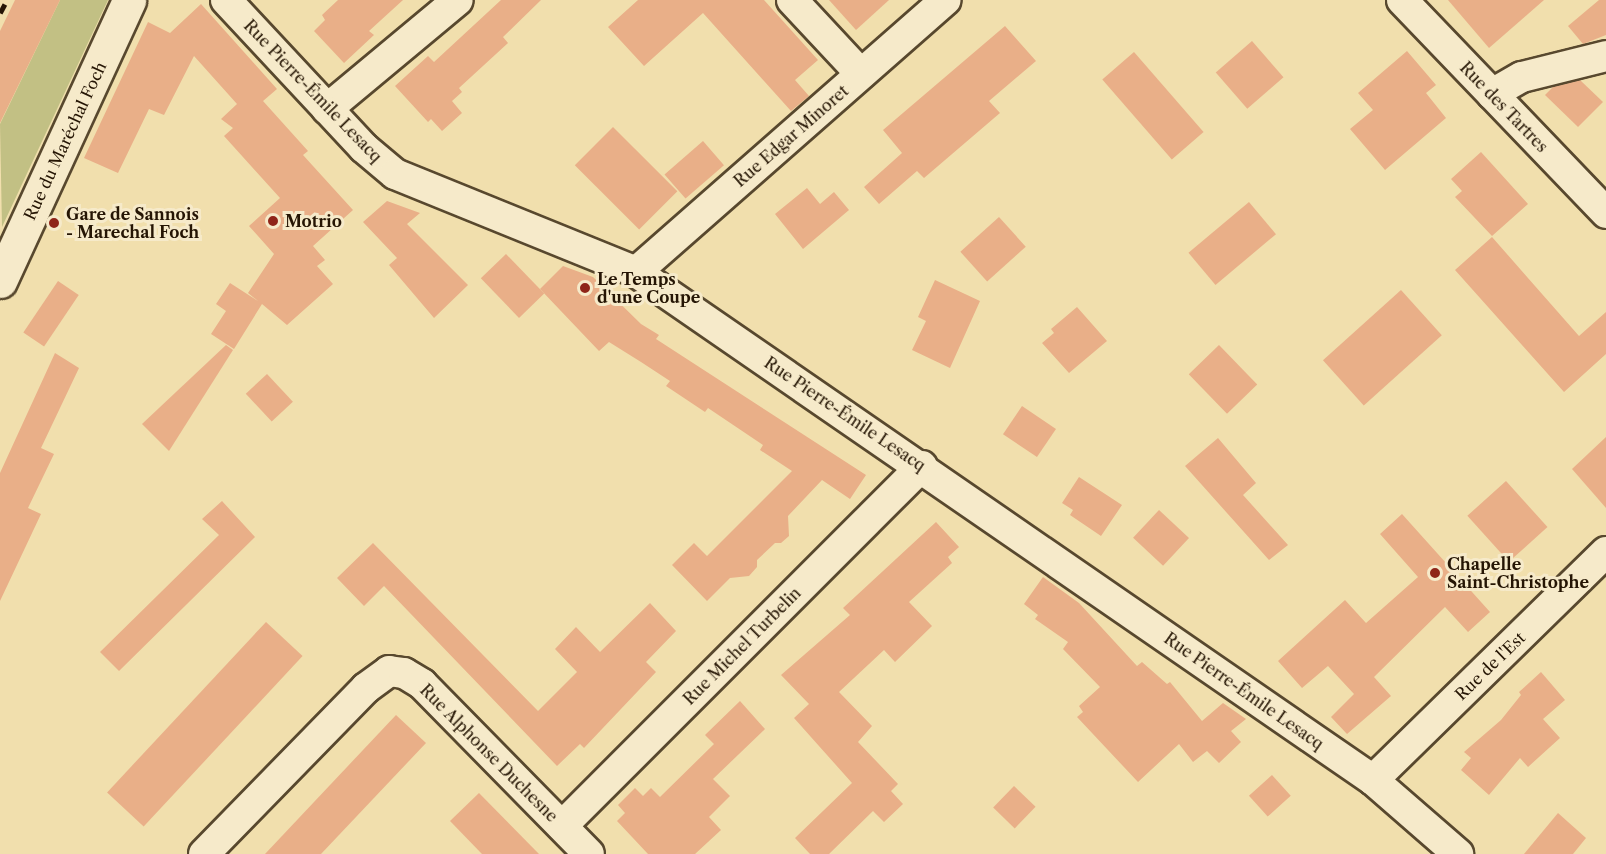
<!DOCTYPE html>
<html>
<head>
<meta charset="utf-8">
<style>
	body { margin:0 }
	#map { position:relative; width:1606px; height:854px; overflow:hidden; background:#f1dfad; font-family:"Libre Caslon Text",serif }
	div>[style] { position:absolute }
	.green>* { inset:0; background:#c2c084 }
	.building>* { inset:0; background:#e9af88; transform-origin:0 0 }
	.roads { filter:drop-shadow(2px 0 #58482e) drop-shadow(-2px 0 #58482e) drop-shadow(0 2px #58482e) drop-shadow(0 -2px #58482e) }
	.street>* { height:30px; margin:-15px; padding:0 15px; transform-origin:15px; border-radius:15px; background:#f6eaca }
	.secondary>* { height:33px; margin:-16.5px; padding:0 16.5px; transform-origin:16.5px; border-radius:16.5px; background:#f6eaca }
	.rail>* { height:4.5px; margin-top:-2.25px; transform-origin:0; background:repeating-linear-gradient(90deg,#251504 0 10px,transparent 0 20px) }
	.dots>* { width:16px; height:16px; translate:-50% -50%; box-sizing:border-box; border:3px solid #f6eaca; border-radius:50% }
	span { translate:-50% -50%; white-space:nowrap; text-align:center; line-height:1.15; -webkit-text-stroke:6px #f6eaca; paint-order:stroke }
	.street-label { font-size:16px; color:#251504 }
	.poi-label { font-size:16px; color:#251504; font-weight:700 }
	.left { translate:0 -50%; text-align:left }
</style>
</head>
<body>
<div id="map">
	<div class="green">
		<i style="clip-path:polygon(60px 0,108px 0,2px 227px,0 124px)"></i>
	</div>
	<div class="building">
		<i style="clip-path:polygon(15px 0,60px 0,0 123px,0 31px)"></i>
		<i style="clip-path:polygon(338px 0,403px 0,369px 31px,374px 35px,344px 63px,314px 31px,325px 20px,322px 15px)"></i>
		<i style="clip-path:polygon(501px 0,541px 0,503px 37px,508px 43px,459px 88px,462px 92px,452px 101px,462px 113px,442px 131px,431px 119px,428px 122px,395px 86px,428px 56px,434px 62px)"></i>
		<i style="clip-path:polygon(638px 0,764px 0,818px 60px,795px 80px,809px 96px,791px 111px,703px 13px,644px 66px,608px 27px)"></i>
		<i style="clip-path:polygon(829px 0,889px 0,856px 30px)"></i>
		<i style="clip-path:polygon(1448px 0,1544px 0,1489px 48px)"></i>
		<i style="clip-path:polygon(1599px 0,1606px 0,1606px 35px,1583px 44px,1568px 26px)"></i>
		<i style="clip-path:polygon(201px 4px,277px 89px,263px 101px,308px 151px,303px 155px,353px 210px,313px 246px,325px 260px,317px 266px,333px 284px,287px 325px,262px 304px,234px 349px,211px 334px,226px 311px,216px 304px,230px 283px,258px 301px,248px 293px,274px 254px,249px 226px,280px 198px,224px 136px,233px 128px,221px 119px,237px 104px,194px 56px,164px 115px,149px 109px,118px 173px,84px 158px,148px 22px,170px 33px)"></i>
		<i style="clip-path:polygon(1005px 26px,1036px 61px,989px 101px,1000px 113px,924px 178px,917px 171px,879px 204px,864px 187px,902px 153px,883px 130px)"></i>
		<i style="left:1252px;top:41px;width:48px;height:48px;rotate:49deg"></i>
		<i style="clip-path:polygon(1407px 51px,1436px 85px,1426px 93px,1446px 118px,1385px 170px,1350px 129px,1373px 110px,1358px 93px)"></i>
		<i style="left:1134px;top:52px;width:106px;height:42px;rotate:49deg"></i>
		<i style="clip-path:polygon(1580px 80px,1603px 102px,1578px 127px,1545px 95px,1553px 87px)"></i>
		<i style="left:613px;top:127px;width:91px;height:54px;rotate:45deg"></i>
		<i style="left:703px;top:141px;width:32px;height:51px;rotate:49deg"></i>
		<i style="clip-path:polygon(1481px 152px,1528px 204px,1492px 236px,1455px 197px,1462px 191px,1451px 179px)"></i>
		<i style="clip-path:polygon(807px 188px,820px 204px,834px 192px,849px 210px,803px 249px,775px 214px)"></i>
		<i style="clip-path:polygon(387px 201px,420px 213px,407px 224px,468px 285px,434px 318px,389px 265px,397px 258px,363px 222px)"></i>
		<i style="left:1249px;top:202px;width:42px;height:79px;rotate:50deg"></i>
		<i style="left:999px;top:217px;width:40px;height:52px;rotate:48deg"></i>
		<i style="clip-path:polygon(1492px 237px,1579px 336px,1606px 312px,1606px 354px,1564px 392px,1455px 270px)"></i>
		<i style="left:506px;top:254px;width:55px;height:35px;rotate:46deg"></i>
		<i style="clip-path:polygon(563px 266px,593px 277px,641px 324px,659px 335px,656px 339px,866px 475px,850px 499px,822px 480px,788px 516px,789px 536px,781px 543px,775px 543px,757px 560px,757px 567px,749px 576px,730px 578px,707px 601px,672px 565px,694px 543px,707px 556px,792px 471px,760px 450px,763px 445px,708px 408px,705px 412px,666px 386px,670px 381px,641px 362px,609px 342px,599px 351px,540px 289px)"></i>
		<i style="clip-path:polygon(935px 280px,980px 301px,950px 368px,912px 350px,926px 321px,918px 317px)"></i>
		<i style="left:58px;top:281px;width:25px;height:62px;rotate:34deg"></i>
		<i style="left:1401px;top:290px;width:61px;height:105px;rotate:48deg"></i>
		<i style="clip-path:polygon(1077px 307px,1107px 341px,1069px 373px,1042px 343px,1054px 333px,1051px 329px)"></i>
		<i style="clip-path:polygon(226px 345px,233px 350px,169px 451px,142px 424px)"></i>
		<i style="left:1219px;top:345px;width:55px;height:42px;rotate:46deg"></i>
		<i style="clip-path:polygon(55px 353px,79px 368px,41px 448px,54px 454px,28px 508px,41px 514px,0 601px,0 473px)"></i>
		<i style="left:267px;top:374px;width:38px;height:29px;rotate:47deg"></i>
		<i style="left:1022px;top:406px;width:41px;height:34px;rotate:34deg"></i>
		<i style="clip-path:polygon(1606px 437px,1606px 508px,1572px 469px)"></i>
		<i style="clip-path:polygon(1218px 438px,1256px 483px,1243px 495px,1288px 545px,1269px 560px,1185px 466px)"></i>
		<i style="clip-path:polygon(1079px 477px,1122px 505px,1101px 536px,1070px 515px,1073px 510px,1062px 503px)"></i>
		<i style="left:1506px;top:481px;width:62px;height:52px;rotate:48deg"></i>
		<i style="clip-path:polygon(222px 501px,255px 537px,119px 671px,100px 652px,219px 535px,202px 519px)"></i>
		<i style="left:1159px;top:510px;width:41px;height:38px;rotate:43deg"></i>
		<i style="clip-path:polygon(1402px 514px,1490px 612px,1468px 632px,1445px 607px,1374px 677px,1391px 696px,1347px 734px,1331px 717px,1354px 694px,1328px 666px,1302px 688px,1278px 661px,1345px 600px,1366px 623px,1418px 577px,1380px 534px)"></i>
		<i style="clip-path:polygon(936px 522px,959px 547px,948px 557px,952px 563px,909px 602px,932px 626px,895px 662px,884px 650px,839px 692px,872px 726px,858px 742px,898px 784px,891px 791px,903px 804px,884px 822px,873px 811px,829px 854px,810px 854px,795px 838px,852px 783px,794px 718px,809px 704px,781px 675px,850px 615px,843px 608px)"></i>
		<i style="clip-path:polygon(373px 543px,538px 711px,577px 672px,555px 649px,576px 627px,600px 652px,650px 603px,676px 631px,646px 662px,656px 672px,584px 748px,580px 744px,557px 766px,384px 586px,364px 606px,337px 578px)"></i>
		<i style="clip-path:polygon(1043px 577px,1079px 603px,1137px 666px,1142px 662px,1167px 684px,1170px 682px,1202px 721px,1223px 703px,1246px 719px,1231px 731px,1241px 742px,1219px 763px,1207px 751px,1193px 762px,1179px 744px,1138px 782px,1077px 717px,1083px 712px,1079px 706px,1100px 687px,1063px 649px,1068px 642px,1035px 619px,1038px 615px,1024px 604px)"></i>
		<i style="left:266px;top:622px;width:50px;height:233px;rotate:43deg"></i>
		<i style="clip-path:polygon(1541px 672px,1565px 700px,1543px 719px,1560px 738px,1528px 767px,1520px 758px,1489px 795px,1461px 770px,1471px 758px,1464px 752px,1501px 720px,1521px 695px,1519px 692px)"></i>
		<i style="clip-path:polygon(740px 701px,765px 729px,713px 779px,730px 796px,709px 817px,721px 830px,695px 854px,648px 854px,617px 821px,625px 813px,618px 805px,635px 788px,643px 796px,651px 788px,660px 797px,714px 744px,705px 735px)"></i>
		<i style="clip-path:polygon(396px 715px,426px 743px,321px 854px,265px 854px)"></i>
		<i style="left:1272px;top:775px;width:28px;height:31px;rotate:48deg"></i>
		<i style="left:1014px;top:786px;width:30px;height:30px;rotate:44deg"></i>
		<i style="clip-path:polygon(479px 793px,539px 854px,482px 854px,450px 821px)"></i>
		<i style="clip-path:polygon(1558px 813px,1586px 838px,1573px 854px,1524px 854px)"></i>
	</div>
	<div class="roads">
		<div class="street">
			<i style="left:226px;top:0;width:202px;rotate:47deg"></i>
			<i style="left:364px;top:148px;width:40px;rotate:40deg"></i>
			<i style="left:395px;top:174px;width:260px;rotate:22.1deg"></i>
			<i style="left:636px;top:272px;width:895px;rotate:34.58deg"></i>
			<i style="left:1373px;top:780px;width:113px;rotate:41deg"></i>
			<i style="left:792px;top:0;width:101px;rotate:47deg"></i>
			<i style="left:1402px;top:0;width:295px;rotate:46.2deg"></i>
			<i style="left:1492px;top:94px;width:34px;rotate:-30deg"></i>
			<i style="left:1522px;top:77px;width:87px;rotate:-14deg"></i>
			<i style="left:327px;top:109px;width:170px;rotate:-39.8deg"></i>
			<i style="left:636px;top:272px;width:412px;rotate:-41.3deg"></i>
			<i style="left:1373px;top:780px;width:326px;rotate:-44.4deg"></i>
			<i style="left:562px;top:826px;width:509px;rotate:-45deg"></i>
			<i style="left:204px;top:854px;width:232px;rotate:-45.7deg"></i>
			<i style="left:366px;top:688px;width:29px;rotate:-36deg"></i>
			<i style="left:389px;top:671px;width:15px;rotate:8deg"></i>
			<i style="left:404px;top:673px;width:21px;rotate:31deg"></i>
			<i style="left:422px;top:684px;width:238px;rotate:45.5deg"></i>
		</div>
		<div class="secondary">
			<i style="left:0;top:281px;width:309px;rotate:-65.3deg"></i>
		</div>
	</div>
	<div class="rail">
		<i style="left:0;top:13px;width:15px;rotate:-62deg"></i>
	</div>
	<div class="dots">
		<i style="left:273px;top:221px;background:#8f2418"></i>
		<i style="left:54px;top:223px;background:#8f2418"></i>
		<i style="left:585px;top:288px;background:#8f2418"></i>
		<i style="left:1435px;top:573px;background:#8f2418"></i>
	</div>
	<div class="street-label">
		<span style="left:313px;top:91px;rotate:46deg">Rue Pierre-Émile Lesacq</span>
		<span style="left:1504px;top:107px;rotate:46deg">Rue des Tartres</span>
		<span style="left:791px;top:136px;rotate:-41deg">Rue Edgar Minoret</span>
		<span style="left:65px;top:141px;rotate:-65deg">Rue du Maréchal Foch</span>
		<span style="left:845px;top:414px;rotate:34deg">Rue Pierre-Émile Lesacq</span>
		<span style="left:742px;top:646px;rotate:-45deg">Rue Michel Turbelin</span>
		<span style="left:1490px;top:666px;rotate:-44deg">Rue de l'Est</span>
		<span style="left:1244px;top:691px;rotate:35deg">Rue Pierre-Émile Lesacq</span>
		<span style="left:489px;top:753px;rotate:45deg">Rue Alphonse Duchesne</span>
	</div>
	<div class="poi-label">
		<span class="left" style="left:66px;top:223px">Gare de Sannois<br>- Marechal Foch</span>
		<span class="left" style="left:285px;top:221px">Motrio</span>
		<span class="left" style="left:597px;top:288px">Le Temps<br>d'une Coupe</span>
		<span class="left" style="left:1447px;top:573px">Chapelle<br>Saint-Christophe</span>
	</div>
</div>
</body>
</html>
